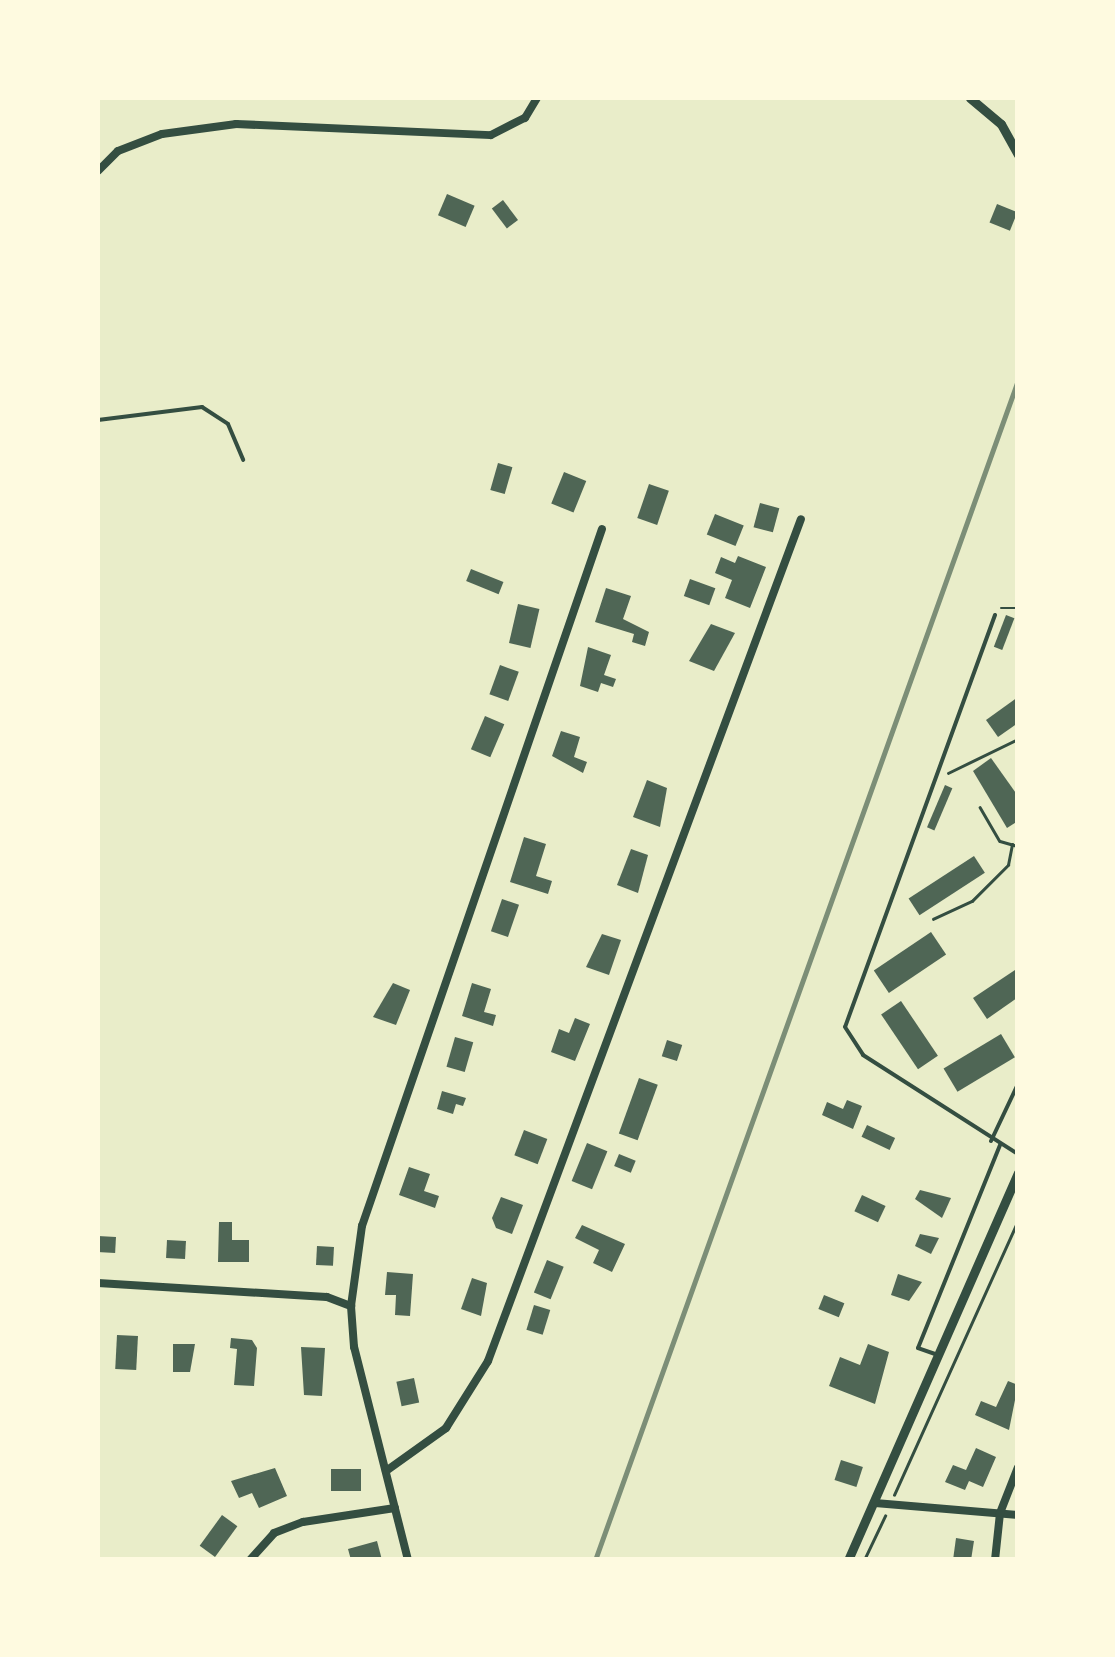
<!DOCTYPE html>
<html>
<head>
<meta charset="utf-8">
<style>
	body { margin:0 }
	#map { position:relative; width:1115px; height:1657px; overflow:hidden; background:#e9edc9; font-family:"PT Sans",sans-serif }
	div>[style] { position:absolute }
	.building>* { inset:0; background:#4f6655; transform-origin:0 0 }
	.path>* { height:2.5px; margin:-1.25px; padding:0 1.25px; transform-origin:1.25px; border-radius:1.25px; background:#344e41 }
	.service>* { height:4px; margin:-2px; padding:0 2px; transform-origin:2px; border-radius:2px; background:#344e41 }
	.minor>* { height:8px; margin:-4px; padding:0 4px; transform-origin:4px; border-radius:4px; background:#344e41 }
	.tertiary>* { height:9px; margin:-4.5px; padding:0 4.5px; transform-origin:4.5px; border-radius:4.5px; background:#344e41 }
	.rail>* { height:5px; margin:-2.5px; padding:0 2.5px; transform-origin:2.5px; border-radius:2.5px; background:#7c8e77 }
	span { translate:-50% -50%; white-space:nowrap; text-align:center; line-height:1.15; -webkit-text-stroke:10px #fefae0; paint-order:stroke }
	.frame { position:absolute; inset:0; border:100px solid #fefae0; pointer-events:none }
</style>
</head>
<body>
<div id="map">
	<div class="building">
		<i style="left:447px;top:194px;width:30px;height:23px;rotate:23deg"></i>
		<i style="left:503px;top:200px;width:25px;height:14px;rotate:53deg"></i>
		<i style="left:997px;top:204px;width:22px;height:20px;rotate:22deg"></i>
		<i style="left:498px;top:463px;width:15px;height:28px;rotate:16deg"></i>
		<i style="left:564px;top:472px;width:24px;height:34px;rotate:22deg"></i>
		<i style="left:649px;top:484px;width:21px;height:36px;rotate:19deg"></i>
		<i style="left:760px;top:503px;width:20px;height:25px;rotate:15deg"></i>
		<i style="left:715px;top:514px;width:31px;height:22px;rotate:22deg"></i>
		<i style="clip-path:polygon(738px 556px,766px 567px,750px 608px,725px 598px,732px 580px,715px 573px,721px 557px,735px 563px)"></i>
		<i style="left:471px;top:569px;width:35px;height:13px;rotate:22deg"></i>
		<i style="left:690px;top:579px;width:27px;height:18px;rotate:20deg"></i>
		<i style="clip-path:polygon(606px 588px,631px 596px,623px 619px,649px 632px,645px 646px,632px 642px,634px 634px,595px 622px)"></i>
		<i style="left:518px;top:604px;width:22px;height:40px;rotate:13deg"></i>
		<i style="left:1006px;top:615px;width:9px;height:34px;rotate:21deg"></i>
		<i style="clip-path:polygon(711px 624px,735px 633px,714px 671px,689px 661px)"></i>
		<i style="clip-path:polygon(588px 647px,611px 655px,604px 675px,616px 679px,613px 687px,601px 683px,598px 692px,580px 686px)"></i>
		<i style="left:500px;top:665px;width:20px;height:31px;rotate:20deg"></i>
		<i style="clip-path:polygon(1018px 697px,1018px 723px,998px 737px,986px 720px)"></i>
		<i style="left:485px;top:716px;width:21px;height:36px;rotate:23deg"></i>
		<i style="clip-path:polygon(561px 731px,580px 737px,574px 757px,587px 762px,583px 773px,552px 756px)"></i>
		<i style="clip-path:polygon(991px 758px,1018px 796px,1018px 821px,1007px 828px,973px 771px)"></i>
		<i style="clip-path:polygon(647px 780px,667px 788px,660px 827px,633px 817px)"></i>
		<i style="left:945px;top:785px;width:8px;height:46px;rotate:23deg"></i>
		<i style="clip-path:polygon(524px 837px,546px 844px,536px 876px,552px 881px,548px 894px,510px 882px)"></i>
		<i style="clip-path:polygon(631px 849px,648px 855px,638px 893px,617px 885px)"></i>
		<i style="left:974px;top:856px;width:20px;height:78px;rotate:57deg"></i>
		<i style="left:502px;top:899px;width:18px;height:34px;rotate:19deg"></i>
		<i style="left:931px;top:932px;width:27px;height:69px;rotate:56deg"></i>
		<i style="clip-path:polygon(602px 934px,621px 940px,609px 975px,586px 967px)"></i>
		<i style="clip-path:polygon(1018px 968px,1017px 998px,987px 1019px,973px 998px)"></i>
		<i style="clip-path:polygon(393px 983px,410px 990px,396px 1025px,373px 1017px)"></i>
		<i style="clip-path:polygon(472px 983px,491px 989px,484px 1012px,496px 1015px,493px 1026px,462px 1016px)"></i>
		<i style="left:901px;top:1001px;width:66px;height:24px;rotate:56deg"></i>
		<i style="clip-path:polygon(575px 1018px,590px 1024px,575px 1061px,551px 1052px,559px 1029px,569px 1033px)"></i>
		<i style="left:1001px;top:1034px;width:27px;height:67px;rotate:59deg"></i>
		<i style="left:455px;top:1037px;width:19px;height:31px;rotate:16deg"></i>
		<i style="left:667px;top:1040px;width:16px;height:17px;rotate:18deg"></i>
		<i style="left:639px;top:1078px;width:20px;height:59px;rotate:20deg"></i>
		<i style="clip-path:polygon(442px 1091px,466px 1098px,463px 1106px,456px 1104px,453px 1114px,437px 1109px)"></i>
		<i style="clip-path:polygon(847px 1100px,862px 1106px,853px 1129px,822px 1115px,827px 1102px,843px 1109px)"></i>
		<i style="left:867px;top:1125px;width:31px;height:13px;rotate:25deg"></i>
		<i style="left:524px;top:1130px;width:25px;height:27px;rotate:21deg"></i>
		<i style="left:587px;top:1143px;width:22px;height:41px;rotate:22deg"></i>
		<i style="left:619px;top:1154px;width:18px;height:13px;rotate:22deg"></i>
		<i style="clip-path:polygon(409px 1167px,430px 1174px,424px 1191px,439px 1196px,435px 1208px,399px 1195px)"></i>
		<i style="clip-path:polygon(920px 1190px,951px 1198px,942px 1218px,915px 1199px)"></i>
		<i style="left:862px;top:1195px;width:26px;height:18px;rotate:25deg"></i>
		<i style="clip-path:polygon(501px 1197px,523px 1205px,512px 1234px,496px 1228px,492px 1218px)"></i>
		<i style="clip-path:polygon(219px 1222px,232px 1222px,232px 1240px,249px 1240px,249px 1262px,218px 1262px)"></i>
		<i style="clip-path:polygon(582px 1225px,625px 1244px,612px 1272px,593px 1263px,599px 1250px,575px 1238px)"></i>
		<i style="clip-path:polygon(920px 1234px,939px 1238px,931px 1254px,915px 1246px)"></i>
		<i style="left:98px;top:1236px;width:18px;height:16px;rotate:3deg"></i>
		<i style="left:167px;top:1240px;width:19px;height:18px;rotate:3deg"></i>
		<i style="left:317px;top:1246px;width:17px;height:19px;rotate:3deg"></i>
		<i style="left:547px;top:1260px;width:18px;height:35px;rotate:22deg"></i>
		<i style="clip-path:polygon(387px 1272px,413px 1274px,410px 1316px,395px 1315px,396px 1295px,385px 1295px)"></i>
		<i style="clip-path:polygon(898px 1274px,922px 1282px,909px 1301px,891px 1295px)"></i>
		<i style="clip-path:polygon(472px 1278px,487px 1283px,481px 1316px,461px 1309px)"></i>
		<i style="left:824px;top:1295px;width:22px;height:15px;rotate:22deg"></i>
		<i style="left:534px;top:1305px;width:17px;height:26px;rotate:17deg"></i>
		<i style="left:117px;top:1335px;width:21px;height:34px;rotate:3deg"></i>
		<i style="clip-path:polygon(231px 1338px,252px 1340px,257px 1348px,254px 1386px,234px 1385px,237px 1349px,230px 1348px)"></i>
		<i style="clip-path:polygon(173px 1344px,195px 1344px,190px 1372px,173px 1372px)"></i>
		<i style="clip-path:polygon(868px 1344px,889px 1352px,875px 1404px,829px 1386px,840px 1357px,860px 1365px)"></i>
		<i style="clip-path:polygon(301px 1347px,325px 1348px,322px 1396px,304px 1395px)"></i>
		<i style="left:414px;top:1378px;width:25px;height:18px;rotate:78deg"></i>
		<i style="clip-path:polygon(1008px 1381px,1018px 1385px,1009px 1430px,975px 1415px,981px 1401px,996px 1407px)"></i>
		<i style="clip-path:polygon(976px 1448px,996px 1457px,983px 1487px,969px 1481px,965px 1490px,945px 1482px,953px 1465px,966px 1470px)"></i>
		<i style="left:841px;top:1460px;width:23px;height:21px;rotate:18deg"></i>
		<i style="clip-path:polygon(275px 1468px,287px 1496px,259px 1508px,252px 1493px,239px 1498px,231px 1481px)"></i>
		<i style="left:331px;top:1469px;width:30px;height:22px"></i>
		<i style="left:222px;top:1515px;width:19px;height:38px;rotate:36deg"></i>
		<i style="clip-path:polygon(956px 1538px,974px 1541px,971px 1560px,953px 1560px)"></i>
		<i style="clip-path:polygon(377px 1541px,382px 1560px,351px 1560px,348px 1549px)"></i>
	</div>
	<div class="path">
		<i style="left:1001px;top:608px;width:17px"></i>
		<i style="left:948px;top:773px;width:78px;rotate:-25.9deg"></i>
		<i style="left:980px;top:807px;width:39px;rotate:60deg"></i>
		<i style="left:1000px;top:841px;width:19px;rotate:16deg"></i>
		<i style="left:933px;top:919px;width:43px;rotate:-24.8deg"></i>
		<i style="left:972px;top:901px;width:51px;rotate:-45deg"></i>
		<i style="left:1008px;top:865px;width:21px;rotate:-79deg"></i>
		<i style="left:894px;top:1495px;width:302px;rotate:-65.7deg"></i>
		<i style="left:864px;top:1560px;width:49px;rotate:-64.5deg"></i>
	</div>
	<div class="service">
		<i style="left:98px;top:420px;width:105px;rotate:-7.1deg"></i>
		<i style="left:202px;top:407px;width:31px;rotate:33deg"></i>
		<i style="left:228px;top:424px;width:39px;rotate:67deg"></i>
		<i style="left:995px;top:615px;width:438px;rotate:110deg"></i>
		<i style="left:845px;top:1027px;width:33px;rotate:57deg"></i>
		<i style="left:863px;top:1055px;width:184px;rotate:32.6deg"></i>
		<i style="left:991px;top:1141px;width:63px;rotate:-64.7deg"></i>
		<i style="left:938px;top:1355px;width:21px;rotate:-161deg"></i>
		<i style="left:918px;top:1348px;width:219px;rotate:-68deg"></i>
	</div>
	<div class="minor">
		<i style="left:98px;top:171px;width:28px;rotate:-45deg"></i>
		<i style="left:118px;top:151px;width:47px;rotate:-21.1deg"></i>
		<i style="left:162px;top:134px;width:75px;rotate:-7.7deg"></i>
		<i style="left:236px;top:124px;width:255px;rotate:2.5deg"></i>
		<i style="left:491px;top:135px;width:38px;rotate:-27deg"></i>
		<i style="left:525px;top:118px;width:23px;rotate:-59deg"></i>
		<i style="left:98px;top:1283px;width:229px;rotate:3.5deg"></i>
		<i style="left:327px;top:1297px;width:26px;rotate:21deg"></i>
		<i style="left:386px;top:1471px;width:74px;rotate:-35.6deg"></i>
		<i style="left:446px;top:1428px;width:79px;rotate:-57.9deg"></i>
		<i style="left:488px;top:1361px;width:898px;rotate:-69.61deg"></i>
		<i style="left:875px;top:1503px;width:144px;rotate:4.8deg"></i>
		<i style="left:250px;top:1560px;width:36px;rotate:-48deg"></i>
		<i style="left:274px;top:1533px;width:31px;rotate:-21deg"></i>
		<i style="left:303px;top:1522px;width:93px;rotate:-8.7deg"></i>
		<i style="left:408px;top:1560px;width:220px;rotate:-104.2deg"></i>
		<i style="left:354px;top:1347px;width:41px;rotate:-94.2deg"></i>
		<i style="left:351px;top:1306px;width:81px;rotate:-82.2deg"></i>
		<i style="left:362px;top:1226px;width:737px;rotate:-71deg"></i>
		<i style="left:995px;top:1560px;width:47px;rotate:-83.9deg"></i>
		<i style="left:1000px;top:1513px;width:49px;rotate:-68.6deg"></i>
	</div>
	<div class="tertiary">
		<i style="left:970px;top:98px;width:40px;rotate:40deg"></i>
		<i style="left:1001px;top:124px;width:35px;rotate:61deg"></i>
		<i style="left:848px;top:1560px;width:423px;rotate:-66.3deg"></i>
	</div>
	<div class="rail">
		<i style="left:595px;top:1560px;width:1254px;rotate:-70.28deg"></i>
	</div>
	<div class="frame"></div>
</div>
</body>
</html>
